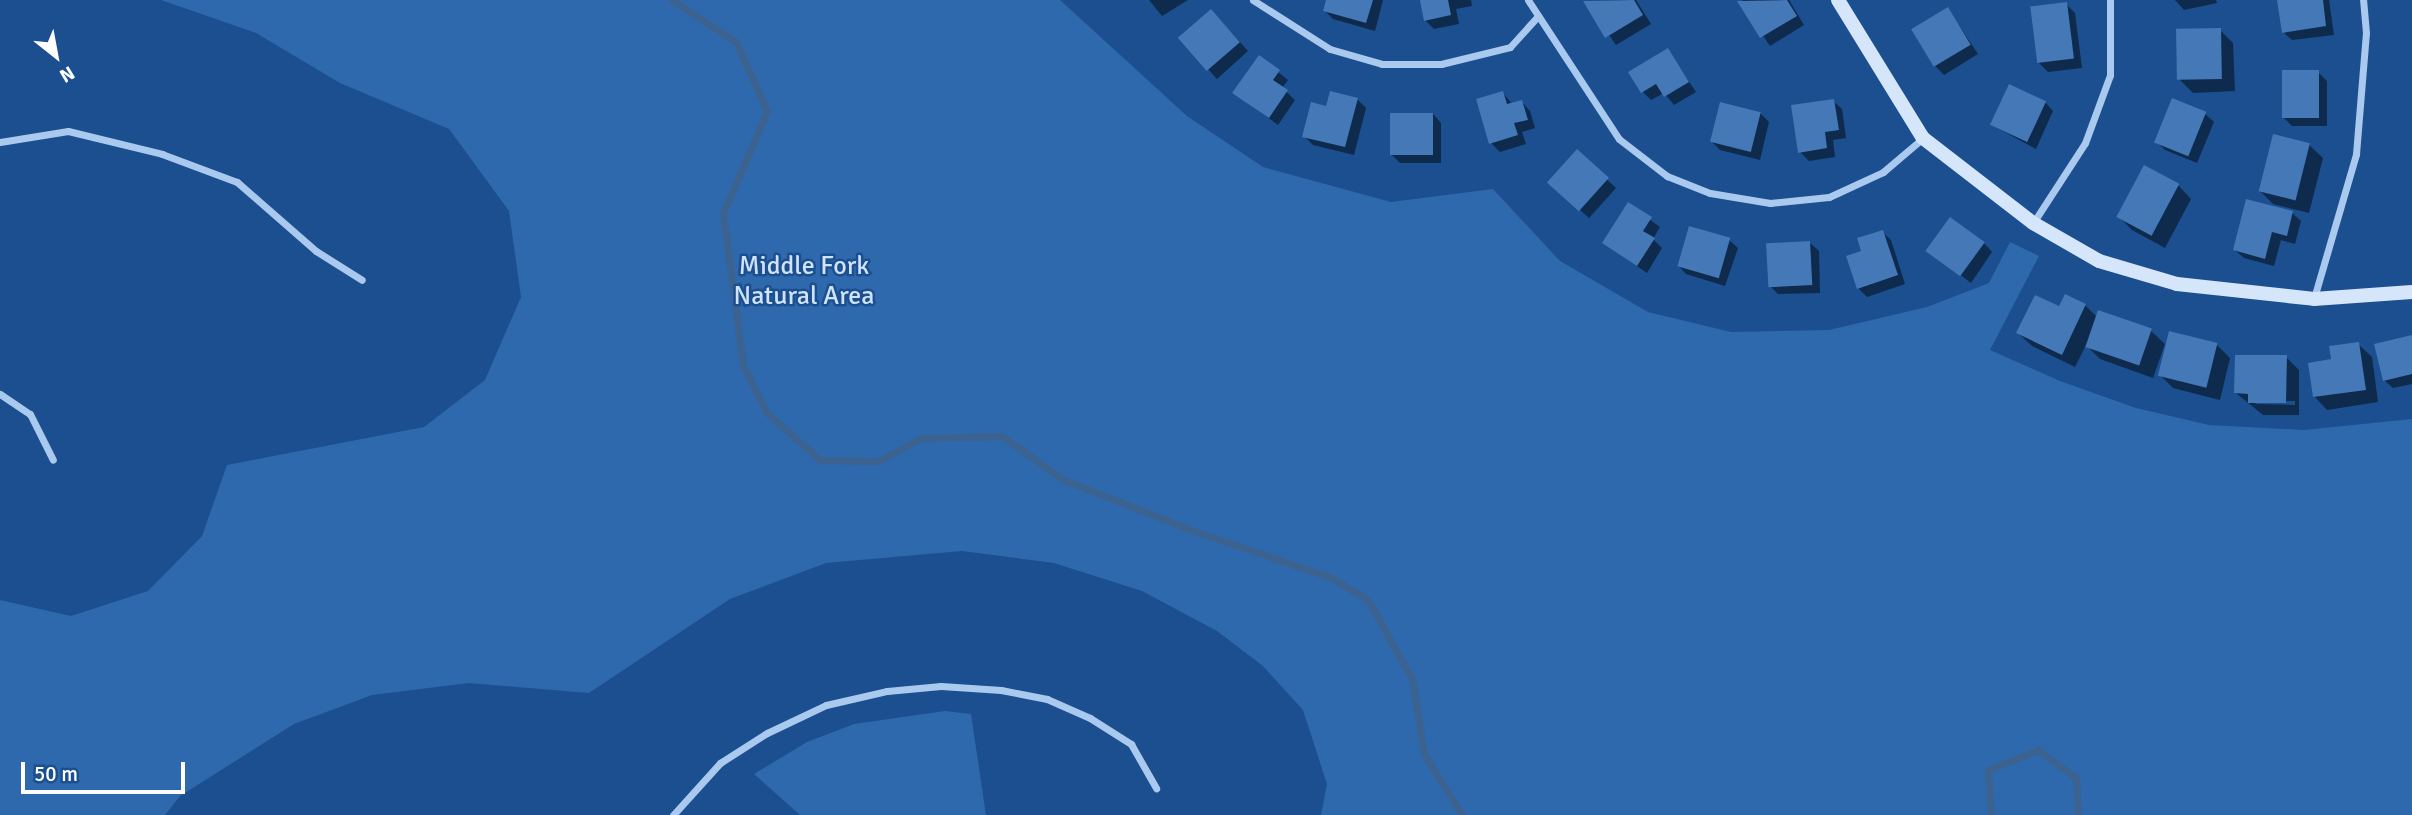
<!DOCTYPE html>
<html>
<head>
<meta charset="utf-8">
<style>
	body { margin:0 }
	#map { position:relative; width:2412px; height:815px; overflow:hidden; background:#1b4f8f; font-family:Signika,sans-serif }
	div>[style] { position:absolute }
	.green>* { inset:0; background:#2e69ad }
	.shadow>* { inset:0; background:#0007 }
	.stream>* { height:7px; margin:-3.5px; padding:0 3.5px; transform-origin:3.5px; border-radius:3.5px; background:#3c6290 }
	.building>* { inset:0; background:#4478b7; transform-origin:0 0 }
	.street>* { height:7px; margin:-3.5px; padding:0 3.5px; transform-origin:3.5px; border-radius:3.5px; background:#a9c9ee }
	.secondary>* { height:14px; margin:-7px; padding:0 7px; transform-origin:7px; border-radius:7px; background:#d6e6fa }
	span { translate:-50% -50%; white-space:nowrap; text-align:center; line-height:1.15; -webkit-text-stroke:5px #1b4f8f; paint-order:stroke }
	.park-label { font-size:26px; color:#cfe3fa }
	.north { position:absolute; left:21px; top:21px; width:70px; height:70px; -webkit-text-stroke:5px #1b4f8f; paint-order:stroke; rotate:149deg; font-size:19px; font-weight:700; line-height:28px; text-align:center; color:#fff }
	.north::after { content:''; display:block; margin:auto; width:24px; height:32px; background:#fff; clip-path:polygon(50% 0,100% 100%,50% 72%,0 100%) }
	.scale { position:absolute; left:21px; top:762px; width:164px; height:32px; box-sizing:border-box; border:4px solid #fff; border-top:0; padding-left:9px; font-size:21px; line-height:24px; white-space:nowrap; color:#fff; -webkit-text-stroke:5px #1b4f8f; paint-order:stroke }
</style>
</head>
<body>
<div id="map">
	<div class="green">
		<i style="clip-path:polygon(161px 0,1060px 0,1187px 116px,1263px 167px,1391px 202px,1493px 189px,1560px 261px,1648px 312px,1731px 332px,1829px 330px,1927px 307px,1989px 283px,2010px 242px,2039px 256px,1990px 350px,2060px 381px,2136px 408px,2209px 425px,2304px 430px,2412px 419px,2412px 815px,1321px 815px,1327px 784px,1303px 710px,1263px 666px,1217px 631px,1142px 591px,1054px 563px,962px 551px,826px 563px,730px 599px,589px 693px,469px 683px,372px 695px,294px 724px,180px 796px,165px 815px,0 815px,0 600px,71px 616px,148px 591px,202px 536px,227px 465px,424px 427px,485px 380px,521px 297px,509px 211px,449px 129px,340px 83px,256px 33px)"></i>
		<i style="clip-path:polygon(945px 711px,971px 714px,986px 815px,800px 815px,754px 774px,807px 742px,854px 724px)"></i>
	</div>
	<div class="shadow">
		<i style="clip-path:polygon(1149px 0,1188px 0,1162px 16px)"></i>
		<i style="clip-path:polygon(1328px 0,1383px 0,1375px 31px,1333px 19px,1325px 11px)"></i>
		<i style="clip-path:polygon(1421px 0,1471px 0,1472px 6px,1456px 9px,1459px 24px,1434px 29px,1425px 20px)"></i>
		<i style="clip-path:polygon(1636px 0,1651px 24px,1616px 45px,1586px 1px)"></i>
		<i style="clip-path:polygon(1743px 0,1789px 0,1804px 25px,1770px 46px,1740px 2px)"></i>
		<i style="clip-path:polygon(2175px 0,2216px 0,2217px 3px,2184px 10px)"></i>
		<i style="clip-path:polygon(2279px 0,2329px 0,2334px 35px,2292px 40px,2283px 32px)"></i>
		<i style="clip-path:polygon(2066px 4px,2075px 13px,2082px 68px,2048px 72px,2039px 63px)"></i>
		<i style="clip-path:polygon(1948px 9px,1978px 54px,1944px 75px,1935px 66px)"></i>
		<i style="clip-path:polygon(1220px 20px,1248px 51px,1217px 79px,1180px 38px)"></i>
		<i style="clip-path:polygon(2220px 30px,2233px 43px,2235px 91px,2193px 93px,2180px 80px)"></i>
		<i style="clip-path:polygon(1668px 50px,1696px 92px,1674px 105px,1664px 93px,1651px 100px,1643px 92px)"></i>
		<i style="clip-path:polygon(1259px 57px,1288px 80px,1282px 88px,1295px 100px,1278px 125px,1235px 93px)"></i>
		<i style="clip-path:polygon(2318px 72px,2327px 81px,2327px 126px,2292px 126px,2283px 117px)"></i>
		<i style="clip-path:polygon(1503px 93px,1513px 105px,1522px 102px,1530px 111px,1535px 128px,1522px 132px,1526px 144px,1500px 152px,1491px 143px)"></i>
		<i style="clip-path:polygon(1357px 99px,1366px 108px,1354px 155px,1313px 145px,1304px 136px,1327px 108px)"></i>
		<i style="clip-path:polygon(2173px 100px,2205px 114px,2214px 122px,2197px 163px,2165px 150px,2156px 141px)"></i>
		<i style="clip-path:polygon(1833px 101px,1842px 109px,1846px 138px,1833px 140px,1835px 157px,1809px 161px,1800px 152px)"></i>
		<i style="clip-path:polygon(2045px 102px,2053px 111px,2036px 149px,1992px 125px)"></i>
		<i style="clip-path:polygon(1760px 113px,1769px 122px,1760px 160px,1720px 150px,1712px 142px)"></i>
		<i style="clip-path:polygon(1433px 114px,1441px 123px,1441px 163px,1400px 163px,1391px 154px)"></i>
		<i style="clip-path:polygon(2309px 145px,2323px 158px,2309px 213px,2273px 204px,2260px 191px)"></i>
		<i style="clip-path:polygon(1577px 152px,1616px 188px,1589px 218px,1558px 190px)"></i>
		<i style="clip-path:polygon(2178px 185px,2191px 199px,2165px 248px,2132px 230px,2119px 217px)"></i>
		<i style="clip-path:polygon(1628px 204px,1660px 227px,1653px 239px,1662px 248px,1647px 273px,1604px 243px)"></i>
		<i style="clip-path:polygon(2292px 213px,2301px 221px,2295px 244px,2281px 240px,2274px 266px,2244px 258px,2235px 250px)"></i>
		<i style="clip-path:polygon(1882px 232px,1891px 240px,1905px 284px,1867px 297px,1858px 288px,1863px 252px)"></i>
		<i style="clip-path:polygon(1729px 240px,1738px 248px,1725px 286px,1686px 274px,1678px 265px)"></i>
		<i style="clip-path:polygon(1810px 243px,1819px 251px,1820px 293px,1778px 294px,1770px 286px)"></i>
		<i style="clip-path:polygon(1984px 243px,1992px 252px,1971px 283px,1929px 251px)"></i>
		<i style="clip-path:polygon(2085px 305px,2097px 317px,2099px 312px,2151px 331px,2165px 344px,2153px 378px,2100px 359px,2086px 345px,2075px 367px,2032px 346px,2018px 333px,2060px 308px)"></i>
		<i style="clip-path:polygon(2412px 336px,2412px 384px,2393px 388px,2384px 380px)"></i>
		<i style="clip-path:polygon(2358px 344px,2372px 357px,2378px 402px,2327px 410px,2314px 396px)"></i>
		<i style="clip-path:polygon(2217px 345px,2230px 358px,2220px 400px,2173px 388px,2160px 375px)"></i>
		<i style="clip-path:polygon(evenodd,2286px 357px,2299px 370px,2299px 415px,2263px 415px,2236px 393px,2286px 357px,2253px 401px,2295px 401px,2295px 405px,2256px 404px,2253px 401px)"></i>
	</div>
	<div class="stream">
		<i style="left:672px;top:0;width:77px;rotate:33.3deg"></i>
		<i style="left:736px;top:42px;width:76px;rotate:65.8deg"></i>
		<i style="left:767px;top:111px;width:111px;rotate:113.3deg"></i>
		<i style="left:723px;top:213px;width:153px;rotate:82.5deg"></i>
		<i style="left:743px;top:365px;width:52px;rotate:63.9deg"></i>
		<i style="left:766px;top:412px;width:72px;rotate:41.6deg"></i>
		<i style="left:820px;top:460px;width:59px;rotate:1deg"></i>
		<i style="left:879px;top:461px;width:48px;rotate:-28.7deg"></i>
		<i style="left:921px;top:438px;width:81px;rotate:-1.4deg"></i>
		<i style="left:1002px;top:436px;width:76px;rotate:35.4deg"></i>
		<i style="left:1064px;top:480px;width:148px;rotate:21.4deg"></i>
		<i style="left:1202px;top:534px;width:135px;rotate:18.6deg"></i>
		<i style="left:1330px;top:577px;width:44px;rotate:31.2deg"></i>
		<i style="left:1368px;top:600px;width:90px;rotate:60.9deg"></i>
		<i style="left:1412px;top:679px;width:76px;rotate:80.9deg"></i>
		<i style="left:1424px;top:754px;width:72px;rotate:58.1deg"></i>
		<i style="left:1991px;top:815px;width:45px;rotate:-93.8deg"></i>
		<i style="left:1988px;top:770px;width:54px;rotate:-21.8deg"></i>
		<i style="left:2038px;top:750px;width:47px;rotate:36.4deg"></i>
		<i style="left:2076px;top:778px;width:37px;rotate:87deg"></i>
	</div>
	<div class="building">
		<i style="clip-path:polygon(1326px 0,1373px 0,1366px 23px,1323px 11px)"></i>
		<i style="clip-path:polygon(1420px 0,1448px 0,1451px 15px,1424px 21px)"></i>
		<i style="clip-path:polygon(1634px 0,1643px 15px,1605px 38px,1583px 1px)"></i>
		<i style="clip-path:polygon(1787px 0,1797px 16px,1760px 38px,1737px 1px)"></i>
		<i style="clip-path:polygon(2277px 0,2323px 0,2326px 26px,2282px 33px)"></i>
		<i style="left:2067px;top:2px;width:57px;height:37px;rotate:83deg"></i>
		<i style="left:1948px;top:7px;width:44px;height:43px;rotate:59deg"></i>
		<i style="left:1211px;top:9px;width:44px;height:44px;rotate:49deg"></i>
		<i style="left:2221px;top:28px;width:51px;height:45px;rotate:89deg"></i>
		<i style="clip-path:polygon(1668px 48px,1689px 82px,1664px 97px,1656px 84px,1641px 93px,1628px 72px)"></i>
		<i style="clip-path:polygon(1259px 55px,1280px 70px,1273px 80px,1288px 90px,1269px 118px,1232px 93px)"></i>
		<i style="left:2282px;top:70px;width:37px;height:48px"></i>
		<i style="left:2009px;top:84px;width:41px;height:45px;rotate:25deg"></i>
		<i style="clip-path:polygon(1330px 91px,1358px 98px,1345px 147px,1302px 137px,1311px 102px,1326px 106px)"></i>
		<i style="clip-path:polygon(1503px 91px,1507px 104px,1522px 100px,1528px 120px,1514px 123px,1518px 135px,1489px 144px,1476px 99px)"></i>
		<i style="left:2172px;top:98px;width:37px;height:48px;rotate:22deg"></i>
		<i style="clip-path:polygon(1834px 99px,1839px 130px,1825px 132px,1827px 148px,1798px 153px,1791px 105px)"></i>
		<i style="left:1720px;top:102px;width:42px;height:41px;rotate:14deg"></i>
		<i style="left:1390px;top:113px;width:43px;height:42px"></i>
		<i style="left:2273px;top:134px;width:38px;height:59px;rotate:14deg"></i>
		<i style="left:1577px;top:149px;width:43px;height:45px;rotate:42deg"></i>
		<i style="left:2144px;top:165px;width:40px;height:59px;rotate:28deg"></i>
		<i style="clip-path:polygon(2246px 199px,2293px 211px,2287px 236px,2272px 232px,2265px 259px,2233px 250px)"></i>
		<i style="clip-path:polygon(1628px 202px,1652px 217px,1643px 231px,1655px 238px,1637px 266px,1602px 243px)"></i>
		<i style="left:1950px;top:217px;width:43px;height:42px;rotate:36deg"></i>
		<i style="left:1689px;top:226px;width:43px;height:42px;rotate:16deg"></i>
		<i style="clip-path:polygon(1883px 230px,1898px 275px,1857px 289px,1846px 256px,1861px 251px,1857px 238px)"></i>
		<i style="left:1810px;top:241px;width:44px;height:44px;rotate:87deg"></i>
		<i style="clip-path:polygon(2065px 294px,2086px 304px,2062px 355px,2016px 333px,2035px 295px,2059px 306px)"></i>
		<i style="left:2098px;top:310px;width:57px;height:39px;rotate:19deg"></i>
		<i style="left:2169px;top:331px;width:50px;height:46px;rotate:14deg"></i>
		<i style="clip-path:polygon(2412px 335px,2412px 374px,2383px 381px,2374px 344px)"></i>
		<i style="clip-path:polygon(2359px 342px,2366px 390px,2313px 397px,2308px 363px,2331px 359px,2329px 346px)"></i>
		<i style="clip-path:polygon(2235px 355px,2287px 355px,2286px 403px,2248px 403px,2248px 394px,2234px 393px)"></i>
	</div>
	<div class="street">
		<i style="left:1253px;top:0;width:91px;rotate:32.5deg"></i>
		<i style="left:1330px;top:49px;width:54px;rotate:16.1deg"></i>
		<i style="left:1382px;top:64px;width:59px"></i>
		<i style="left:1441px;top:64px;width:71px;rotate:-13.8deg"></i>
		<i style="left:1510px;top:47px;width:42px;rotate:-47.9deg"></i>
		<i style="left:1528px;top:0;width:166px;rotate:56.8deg"></i>
		<i style="left:1619px;top:139px;width:61px;rotate:37.6deg"></i>
		<i style="left:1667px;top:176px;width:46px;rotate:21.6deg"></i>
		<i style="left:1710px;top:193px;width:61px;rotate:9.5deg"></i>
		<i style="left:1770px;top:203px;width:59px;rotate:-5.8deg"></i>
		<i style="left:1829px;top:197px;width:60px;rotate:-24.8deg"></i>
		<i style="left:1883px;top:172px;width:52px;rotate:-40.4deg"></i>
		<i style="left:0;top:142px;width:69px;rotate:-9.2deg"></i>
		<i style="left:68px;top:131px;width:97px;rotate:13.7deg"></i>
		<i style="left:162px;top:154px;width:80px;rotate:20.5deg"></i>
		<i style="left:237px;top:182px;width:105px;rotate:41.1deg"></i>
		<i style="left:316px;top:251px;width:54px;rotate:32.2deg"></i>
		<i style="left:2033px;top:223px;width:95px;rotate:-57deg"></i>
		<i style="left:2085px;top:143px;width:72px;rotate:-69.8deg"></i>
		<i style="left:2110px;top:75px;width:75px;rotate:-90deg"></i>
		<i style="left:2314px;top:298px;width:150px;rotate:-73.7deg"></i>
		<i style="left:2356px;top:154px;width:121px;rotate:-85.3deg"></i>
		<i style="left:2366px;top:33px;width:33px;rotate:-95deg"></i>
		<i style="left:0;top:394px;width:36px;rotate:34deg"></i>
		<i style="left:30px;top:414px;width:51px;rotate:63.4deg"></i>
		<i style="left:673px;top:815px;width:70px;rotate:-47.9deg"></i>
		<i style="left:720px;top:763px;width:56px;rotate:-32.6deg"></i>
		<i style="left:767px;top:733px;width:65px;rotate:-25.4deg"></i>
		<i style="left:826px;top:705px;width:63px;rotate:-12.9deg"></i>
		<i style="left:887px;top:691px;width:54px;rotate:-5.3deg"></i>
		<i style="left:941px;top:686px;width:60px;rotate:3.8deg"></i>
		<i style="left:1001px;top:690px;width:47px;rotate:11.1deg"></i>
		<i style="left:1047px;top:699px;width:47px;rotate:23.8deg"></i>
		<i style="left:1090px;top:718px;width:49px;rotate:32.4deg"></i>
		<i style="left:1131px;top:744px;width:51px;rotate:60.4deg"></i>
	</div>
	<div class="secondary">
		<i style="left:1838px;top:0;width:162px;rotate:58.4deg"></i>
		<i style="left:1923px;top:138px;width:139px;rotate:37.7deg"></i>
		<i style="left:2033px;top:223px;width:76px;rotate:29.9deg"></i>
		<i style="left:2099px;top:261px;width:81px;rotate:16.4deg"></i>
		<i style="left:2177px;top:284px;width:138px;rotate:6.2deg"></i>
		<i style="left:2314px;top:299px;width:98px;rotate:-4.1deg"></i>
	</div>
	<div class="park-label">
		<span style="left:804px;top:282px">Middle Fork<br>Natural Area</span>
	</div>
	<div class="north">N</div>
	<div class="scale">50 m</div>
</div>
</body>
</html>
